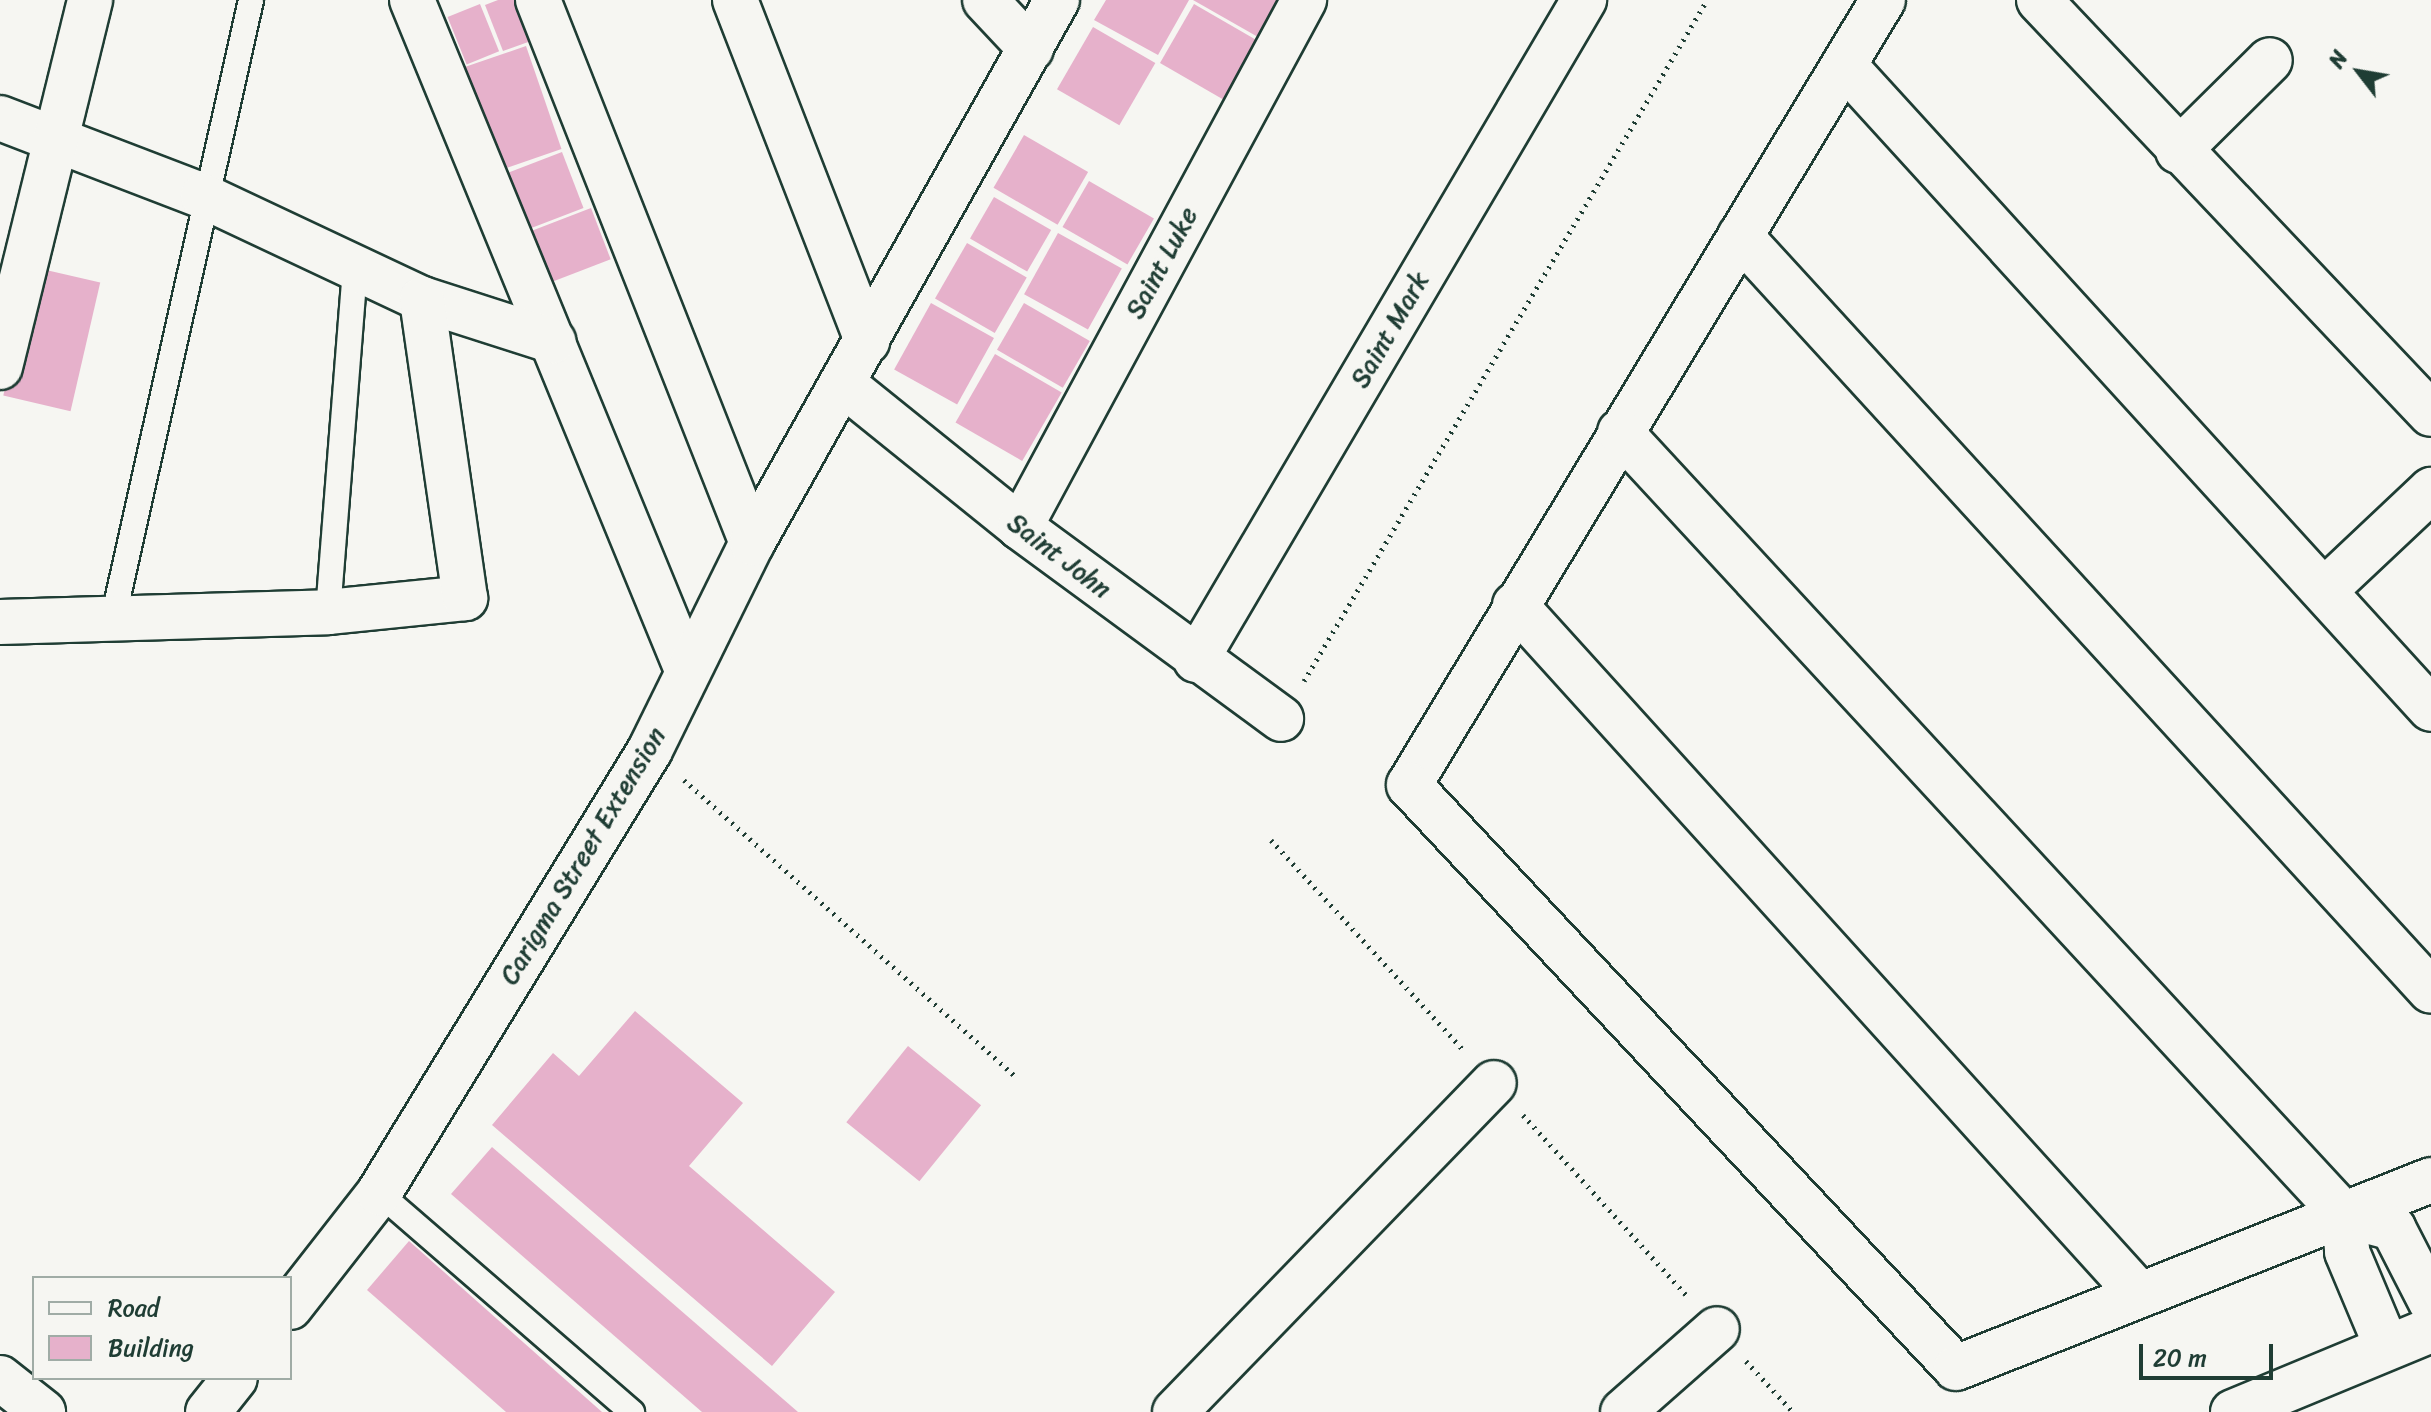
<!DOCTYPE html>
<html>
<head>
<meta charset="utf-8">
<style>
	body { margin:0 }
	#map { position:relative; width:2431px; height:1412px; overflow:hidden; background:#f6f6f2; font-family:Sriracha,sans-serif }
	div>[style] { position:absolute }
	.building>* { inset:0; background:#e6b1cb; transform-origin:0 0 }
	.path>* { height:5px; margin-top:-2.5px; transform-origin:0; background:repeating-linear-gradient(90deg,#1f3d34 0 2px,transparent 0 8px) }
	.roads { filter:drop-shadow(2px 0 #1f3d34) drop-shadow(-2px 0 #1f3d34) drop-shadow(0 2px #1f3d34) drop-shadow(0 -2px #1f3d34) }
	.service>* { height:24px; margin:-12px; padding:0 12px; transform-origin:12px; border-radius:12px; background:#f6f6f2 }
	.minor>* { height:44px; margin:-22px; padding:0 22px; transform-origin:22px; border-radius:22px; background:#f6f6f2 }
	.tertiary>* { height:44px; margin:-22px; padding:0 22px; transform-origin:22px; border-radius:22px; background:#f6f6f2 }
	span { translate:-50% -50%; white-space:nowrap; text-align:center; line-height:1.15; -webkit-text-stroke:6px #f6f6f2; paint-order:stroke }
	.street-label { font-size:26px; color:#1f3d34 }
	.legend { position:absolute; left:32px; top:1276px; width:260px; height:104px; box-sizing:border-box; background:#f6f6f2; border:2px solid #a0aca6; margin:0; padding:10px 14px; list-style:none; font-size:24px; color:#1f3d34 }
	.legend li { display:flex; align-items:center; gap:16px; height:40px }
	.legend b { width:40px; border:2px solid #a0aca6 }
	.north { position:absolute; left:2319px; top:32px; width:80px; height:80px; -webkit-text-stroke:6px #f6f6f2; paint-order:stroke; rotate:301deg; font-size:22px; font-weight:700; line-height:32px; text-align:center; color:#1f3d34 }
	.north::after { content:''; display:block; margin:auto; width:28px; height:36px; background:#1f3d34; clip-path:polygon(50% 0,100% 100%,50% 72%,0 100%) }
	.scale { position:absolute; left:2139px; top:1344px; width:134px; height:36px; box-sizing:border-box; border:4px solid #1f3d34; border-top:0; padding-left:10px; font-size:24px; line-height:28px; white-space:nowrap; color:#1f3d34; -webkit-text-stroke:6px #f6f6f2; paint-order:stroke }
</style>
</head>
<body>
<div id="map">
	<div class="building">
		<i style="clip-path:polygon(498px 0,514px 0,531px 41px,503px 51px,485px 5px)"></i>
		<i style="clip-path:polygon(1106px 0,1189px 0,1158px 55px,1094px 20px)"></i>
		<i style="clip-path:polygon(1193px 0,1298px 0,1272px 45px)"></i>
		<i style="left:480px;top:4px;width:51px;height:35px;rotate:68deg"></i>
		<i style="left:1194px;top:4px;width:75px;height:68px;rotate:30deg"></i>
		<i style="left:1093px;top:27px;width:72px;height:72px;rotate:30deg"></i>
		<i style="left:526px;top:46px;width:109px;height:74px;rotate:71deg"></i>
		<i style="left:1024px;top:135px;width:74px;height:61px;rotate:30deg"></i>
		<i style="left:562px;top:152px;width:60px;height:74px;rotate:69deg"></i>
		<i style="left:1089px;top:181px;width:75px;height:53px;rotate:30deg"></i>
		<i style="left:994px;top:197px;width:66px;height:48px;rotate:30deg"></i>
		<i style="left:591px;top:208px;width:55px;height:73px;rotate:69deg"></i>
		<i style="left:1058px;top:233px;width:73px;height:70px;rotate:29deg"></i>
		<i style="left:967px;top:243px;width:69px;height:64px;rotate:30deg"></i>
		<i style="left:33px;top:267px;width:69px;height:132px;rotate:13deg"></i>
		<i style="left:931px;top:303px;width:72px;height:76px;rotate:29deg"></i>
		<i style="left:1024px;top:303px;width:76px;height:54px;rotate:30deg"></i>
		<i style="left:995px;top:354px;width:77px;height:79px;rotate:30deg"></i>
		<i style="clip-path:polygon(635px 1011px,743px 1103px,689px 1166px,835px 1292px,772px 1366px,492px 1125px,553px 1053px,579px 1076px)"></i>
		<i style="left:908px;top:1046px;width:94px;height:98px;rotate:39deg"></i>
		<i style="clip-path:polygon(492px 1147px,798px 1412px,702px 1412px,451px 1194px)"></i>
		<i style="clip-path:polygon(409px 1241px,602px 1412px,506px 1412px,367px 1290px)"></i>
	</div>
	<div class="path">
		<i style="left:1304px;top:681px;width:791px;rotate:-59.38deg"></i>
		<i style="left:684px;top:780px;width:445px;rotate:41.8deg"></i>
		<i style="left:1271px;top:840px;width:287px;rotate:47.5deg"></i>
		<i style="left:1523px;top:1115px;width:246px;rotate:47.8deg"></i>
		<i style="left:1746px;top:1361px;width:69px;rotate:47.3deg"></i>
	</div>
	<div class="roads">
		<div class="service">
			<i style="left:328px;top:612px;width:342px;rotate:-85.5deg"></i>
			<i style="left:113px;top:619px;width:634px;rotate:-77.43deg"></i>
			<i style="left:379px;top:1193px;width:335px;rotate:40.9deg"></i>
		</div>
		<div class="minor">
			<i style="left:412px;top:0;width:724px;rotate:67.68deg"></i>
			<i style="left:538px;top:0;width:584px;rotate:68.49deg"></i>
			<i style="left:735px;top:0;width:366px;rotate:68.8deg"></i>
			<i style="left:985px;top:0;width:67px;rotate:46.8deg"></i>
			<i style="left:1883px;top:0;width:917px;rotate:121.12deg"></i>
			<i style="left:1409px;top:785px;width:799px;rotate:46.82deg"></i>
			<i style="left:1956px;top:1368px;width:511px;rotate:-21.59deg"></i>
			<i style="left:2039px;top:0;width:570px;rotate:46.56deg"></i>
			<i style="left:1844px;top:65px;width:871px;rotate:47.65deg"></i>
			<i style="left:0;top:118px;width:217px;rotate:21deg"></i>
			<i style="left:203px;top:196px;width:242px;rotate:25.2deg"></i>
			<i style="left:422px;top:299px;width:138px;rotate:17.8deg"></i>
			<i style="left:2178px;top:151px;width:129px;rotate:-44.7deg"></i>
			<i style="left:1740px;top:236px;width:1023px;rotate:47.53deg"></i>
			<i style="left:0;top:367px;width:378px;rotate:-76.2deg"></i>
			<i style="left:843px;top:384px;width:228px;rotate:38.9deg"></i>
			<i style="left:1020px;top:527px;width:324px;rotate:36.3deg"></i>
			<i style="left:1620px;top:432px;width:1066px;rotate:47.24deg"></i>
			<i style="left:2344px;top:1215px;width:51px;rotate:14.9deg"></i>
			<i style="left:2393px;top:1228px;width:83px;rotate:62.8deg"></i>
			<i style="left:1020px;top:527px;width:599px;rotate:-61.68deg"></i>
			<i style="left:2325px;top:590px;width:146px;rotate:-43.3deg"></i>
			<i style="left:1515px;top:605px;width:931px;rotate:47.83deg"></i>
			<i style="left:0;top:622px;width:328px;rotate:-1.7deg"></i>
			<i style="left:328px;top:612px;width:138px;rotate:-5.8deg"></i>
			<i style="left:465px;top:598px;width:302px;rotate:-98.2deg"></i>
			<i style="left:1196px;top:660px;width:766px;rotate:-59.55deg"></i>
			<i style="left:2344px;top:1215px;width:37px;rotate:85deg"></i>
			<i style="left:2347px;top:1252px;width:103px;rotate:67.2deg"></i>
			<i style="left:290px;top:1307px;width:145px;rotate:-52deg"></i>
			<i style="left:379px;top:1193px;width:519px;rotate:-58.54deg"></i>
			<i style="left:650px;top:750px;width:231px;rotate:-63.8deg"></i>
			<i style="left:752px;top:543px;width:623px;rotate:-60.68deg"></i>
			<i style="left:0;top:1378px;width:55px;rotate:38.3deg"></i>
			<i style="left:208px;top:1412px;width:43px;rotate:-51.5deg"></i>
			<i style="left:1175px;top:1412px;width:458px;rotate:-45.9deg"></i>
			<i style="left:1623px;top:1412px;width:125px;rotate:-41.4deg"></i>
		</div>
		<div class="tertiary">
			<i style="left:2233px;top:1412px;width:214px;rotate:-22.5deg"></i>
		</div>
	</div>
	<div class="street-label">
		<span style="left:1162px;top:263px;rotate:-62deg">Saint Luke</span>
		<span style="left:1390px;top:330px;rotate:-60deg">Saint Mark</span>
		<span style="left:1059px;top:556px;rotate:37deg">Saint John</span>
		<span style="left:583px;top:856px;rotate:-59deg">Carigma Street Extension</span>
	</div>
	<ul class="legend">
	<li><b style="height:10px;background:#f6f6f2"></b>Road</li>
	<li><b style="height:22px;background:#e6b1cb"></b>Building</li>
	</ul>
	<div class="north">N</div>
	<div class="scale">20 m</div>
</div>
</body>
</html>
